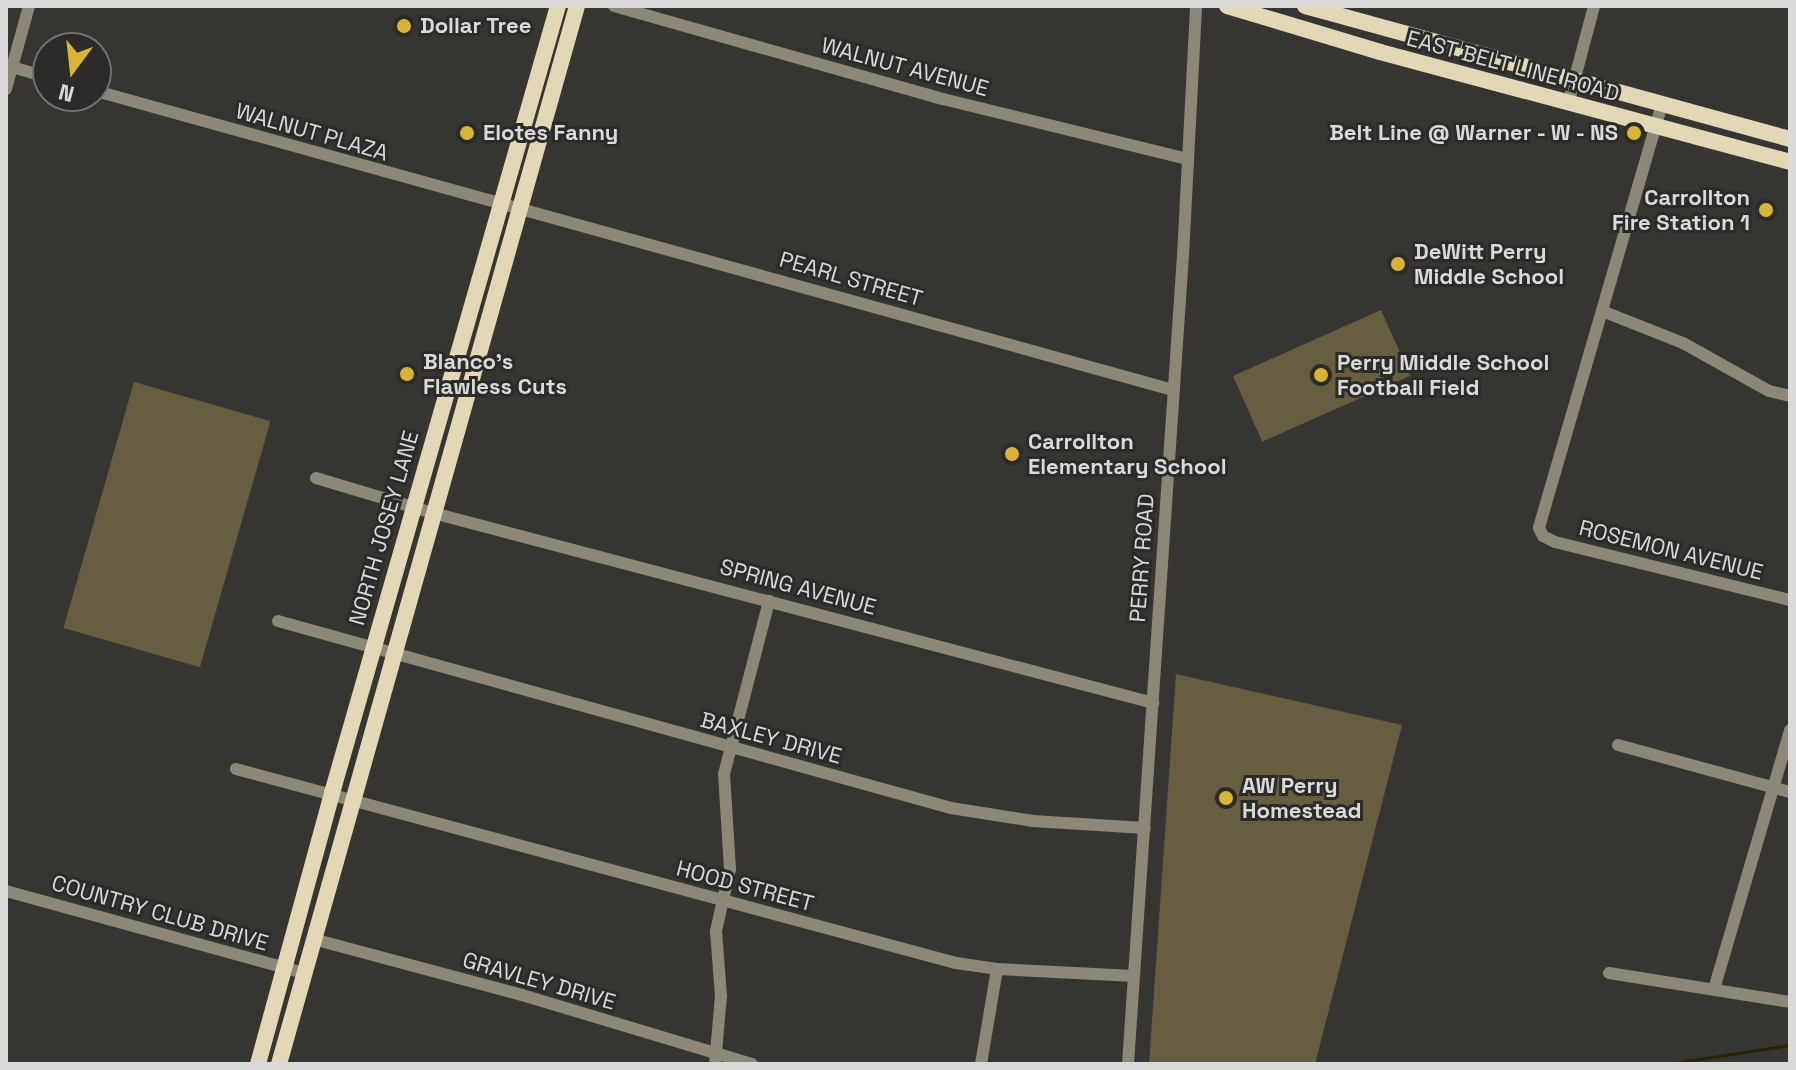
<!DOCTYPE html>
<html>
<head>
<meta charset="utf-8">
<style>
	body { margin:0 }
	#map { position:relative; width:1796px; height:1070px; overflow:hidden; background:#363532; font-family:"Space Grotesk",sans-serif }
	div>[style] { position:absolute }
	.green>* { inset:0; background:#675d40; transform-origin:0 0 }
	.stream>* { height:3px; margin:-1.5px; padding:0 1.5px; transform-origin:1.5px; border-radius:1.5px; background:#2a2105 }
	.minor>* { height:12px; margin:-6px; padding:0 6px; transform-origin:6px; border-radius:6px; background:#8c8776 }
	.major>* { height:16px; margin:-8px; padding:0 8px; transform-origin:8px; border-radius:8px; background:#e3d8b5 }
	.dots>* { width:22px; height:22px; translate:-50% -50%; box-sizing:border-box; border:4px solid #2c2b29; border-radius:50% }
	span { translate:-50% -50%; white-space:nowrap; text-align:center; line-height:1.15; -webkit-text-stroke:6px #2c2b29; paint-order:stroke }
	.poi-label { font-size:22px; color:#dbdad8; font-weight:700 }
	.left { translate:0 -50%; text-align:left }
	.right { translate:-100% -50%; text-align:right }
	.street-label { font-size:22px; color:#dbdad8 }
	.frame { position:absolute; inset:0; border:8px solid #dbdad8; pointer-events:none }
	.north { position:absolute; left:32px; top:32px; width:80px; height:80px; box-sizing:border-box; background:#2c2b29; border:2px solid #72716f; border-radius:50%; rotate:195deg; font-size:22px; font-weight:700; line-height:32px; text-align:center; color:#dbdad8 }
	.north::after { content:''; display:block; margin:auto; width:28px; height:36px; background:#d9b334; clip-path:polygon(50% 0,100% 100%,50% 72%,0 100%) }
</style>
</head>
<body>
<div id="map">
	<div class="green">
		<i style="left:1381px;top:310px;width:72px;height:162px;rotate:66deg"></i>
		<i style="left:134px;top:382px;width:142px;height:256px;rotate:16deg"></i>
		<i style="clip-path:polygon(1176px 674px,1402px 725px,1315px 1064px,1149px 1064px)"></i>
	</div>
	<div class="stream">
		<i style="left:1668px;top:1064px;width:123px;rotate:-8.9deg"></i>
	</div>
	<div class="minor">
		<i style="left:614px;top:6px;width:342px;rotate:15.8deg"></i>
		<i style="left:943px;top:99px;width:252px;rotate:13.8deg"></i>
		<i style="left:12px;top:67px;width:37px;rotate:16deg"></i>
		<i style="left:6px;top:89px;width:86px;rotate:-74.5deg"></i>
		<i style="left:96px;top:91px;width:1118px;rotate:15.52deg"></i>
		<i style="left:1568px;top:104px;width:101px;rotate:-75.1deg"></i>
		<i style="left:1662px;top:104px;width:441px;rotate:106.2deg"></i>
		<i style="left:1539px;top:528px;width:9px;rotate:63deg"></i>
		<i style="left:1543px;top:536px;width:13px;rotate:27deg"></i>
		<i style="left:1555px;top:542px;width:242px;rotate:13.9deg"></i>
		<i style="left:1602px;top:311px;width:87px;rotate:21.6deg"></i>
		<i style="left:1683px;top:343px;width:98px;rotate:29.2deg"></i>
		<i style="left:1769px;top:391px;width:22px;rotate:13deg"></i>
		<i style="left:316px;top:478px;width:122px;rotate:16.7deg"></i>
		<i style="left:433px;top:513px;width:745px;rotate:14.78deg"></i>
		<i style="left:278px;top:621px;width:698px;rotate:15.53deg"></i>
		<i style="left:951px;top:808px;width:83px;rotate:9deg"></i>
		<i style="left:1033px;top:821px;width:112px;rotate:3.6deg"></i>
		<i style="left:1618px;top:745px;width:178px;rotate:15.3deg"></i>
		<i style="left:236px;top:769px;width:746px;rotate:15.08deg"></i>
		<i style="left:956px;top:963px;width:41px;rotate:8.3deg"></i>
		<i style="left:997px;top:969px;width:137px;rotate:2.9deg"></i>
		<i style="left:6px;top:891px;width:308px;rotate:15.4deg"></i>
		<i style="left:313px;top:939px;width:216px;rotate:15deg"></i>
		<i style="left:522px;top:995px;width:240px;rotate:16.7deg"></i>
		<i style="left:1609px;top:973px;width:183px;rotate:9.1deg"></i>
		<i style="left:1714px;top:989px;width:270px;rotate:-73.6deg"></i>
		<i style="left:715px;top:1064px;width:68px;rotate:-85deg"></i>
		<i style="left:721px;top:996px;width:65px;rotate:-94.4deg"></i>
		<i style="left:716px;top:931px;width:64px;rotate:-77.3deg"></i>
		<i style="left:730px;top:869px;width:95px;rotate:-93.6deg"></i>
		<i style="left:724px;top:774px;width:179px;rotate:-75.4deg"></i>
		<i style="left:981px;top:1064px;width:96px;rotate:-80.4deg"></i>
		<i style="left:1128px;top:1064px;width:810px;rotate:-86.11deg"></i>
		<i style="left:1183px;top:256px;width:250px;rotate:-87deg"></i>
	</div>
	<div class="major">
		<i style="left:1227px;top:6px;width:160px;rotate:16.7deg"></i>
		<i style="left:1380px;top:52px;width:424px;rotate:15deg"></i>
		<i style="left:1305px;top:6px;width:503px;rotate:15.34deg"></i>
		<i style="left:258px;top:1064px;width:281px;rotate:-74.7deg"></i>
		<i style="left:332px;top:793px;width:819px;rotate:-73.98deg"></i>
		<i style="left:279px;top:1064px;width:1099px;rotate:-74.27deg"></i>
	</div>
	<div class="dots">
		<i style="left:404px;top:26px;background:#d9b334"></i>
		<i style="left:467px;top:133px;background:#d9b334"></i>
		<i style="left:1634px;top:133px;background:#d9b334"></i>
		<i style="left:1766px;top:210px;background:#d9b334"></i>
		<i style="left:1398px;top:264px;background:#d9b334"></i>
		<i style="left:407px;top:374px;background:#d9b334"></i>
		<i style="left:1321px;top:375px;background:#d9b334"></i>
		<i style="left:1012px;top:454px;background:#d9b334"></i>
		<i style="left:1226px;top:798px;background:#d9b334"></i>
	</div>
	<div class="poi-label">
		<span class="left" style="left:420px;top:26px">Dollar Tree</span>
		<span class="left" style="left:483px;top:133px">Elotes Fanny</span>
		<span class="right" style="left:1618px;top:133px">Belt Line @ Warner - W - NS</span>
		<span class="right" style="left:1750px;top:210px">Carrollton<br>Fire Station 1</span>
		<span class="left" style="left:1414px;top:264px">DeWitt Perry<br>Middle School</span>
		<span class="left" style="left:423px;top:374px">Blanco's<br>Flawless Cuts</span>
		<span class="left" style="left:1337px;top:375px">Perry Middle School<br>Football Field</span>
		<span class="left" style="left:1028px;top:454px">Carrollton<br>Elementary School</span>
		<span class="left" style="left:1242px;top:798px">AW Perry<br>Homestead</span>
	</div>
	<div class="street-label">
		<span style="left:1513px;top:66px;rotate:15deg">EAST BELT LINE ROAD</span>
		<span style="left:905px;top:67px;rotate:15deg">WALNUT AVENUE</span>
		<span style="left:312px;top:132px;rotate:16deg">WALNUT PLAZA</span>
		<span style="left:851px;top:279px;rotate:16deg">PEARL STREET</span>
		<span style="left:384px;top:528px;rotate:-74deg">NORTH JOSEY LANE</span>
		<span style="left:1671px;top:550px;rotate:14deg">ROSEMON AVENUE</span>
		<span style="left:1142px;top:558px;rotate:-86deg">PERRY ROAD</span>
		<span style="left:798px;top:587px;rotate:15deg">SPRING AVENUE</span>
		<span style="left:771px;top:738px;rotate:15deg">BAXLEY DRIVE</span>
		<span style="left:745px;top:886px;rotate:15deg">HOOD STREET</span>
		<span style="left:160px;top:913px;rotate:16deg">COUNTRY CLUB DRIVE</span>
		<span style="left:539px;top:981px;rotate:16deg">GRAVLEY DRIVE</span>
	</div>
	<div class="frame"></div>
	<div class="north">N</div>
</div>
</body>
</html>
